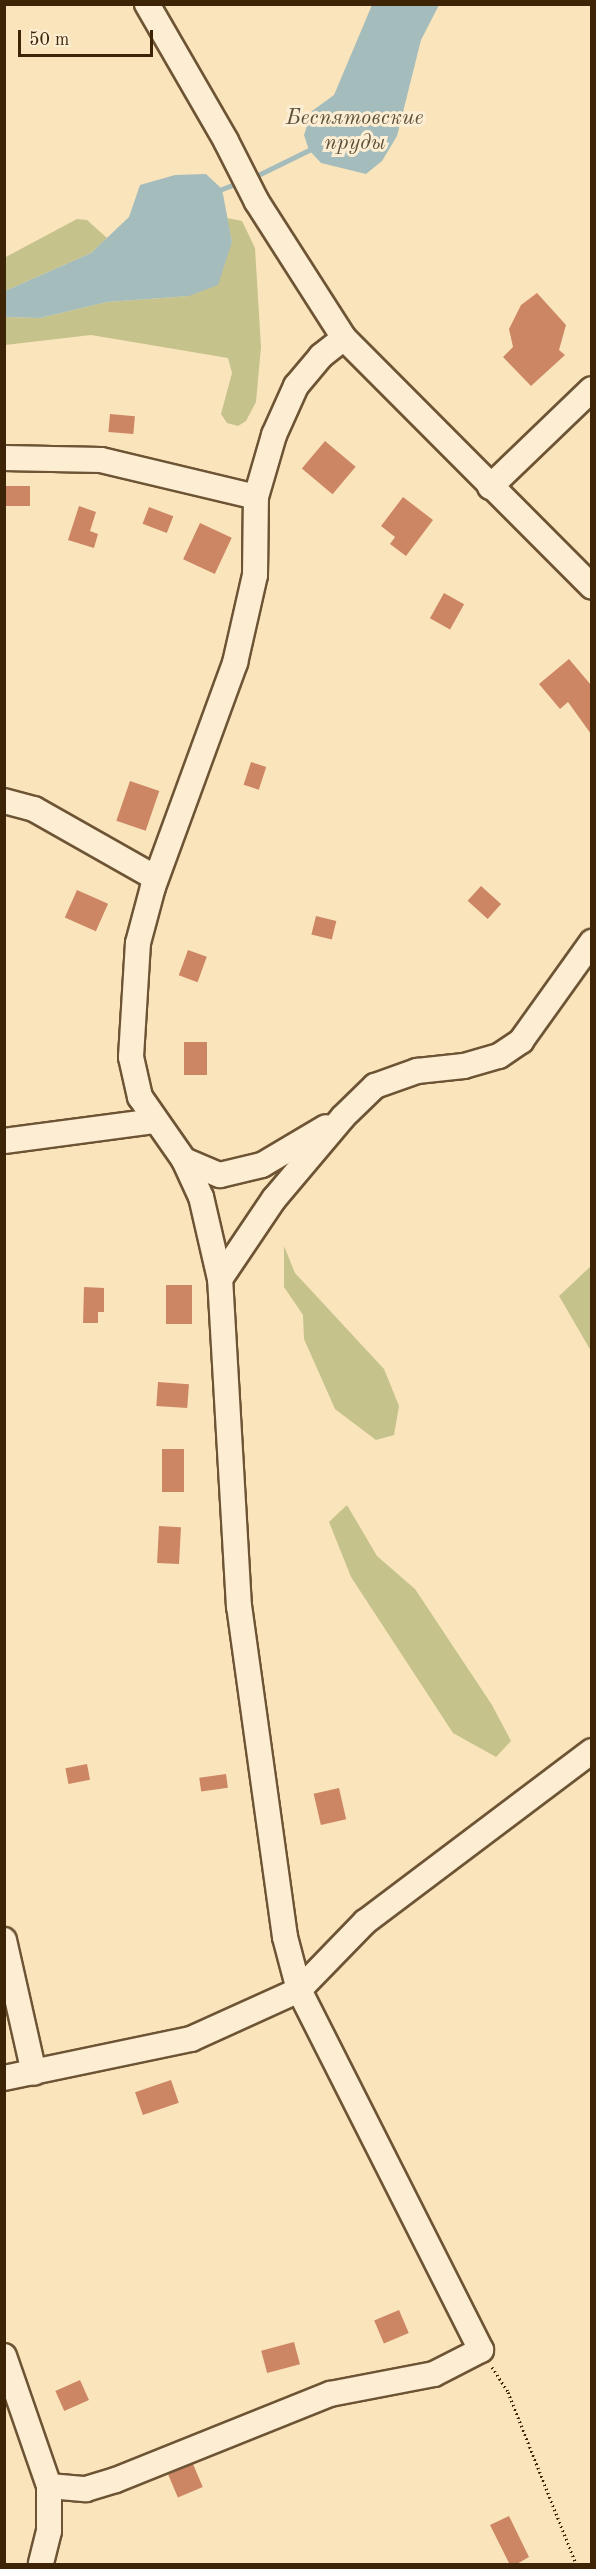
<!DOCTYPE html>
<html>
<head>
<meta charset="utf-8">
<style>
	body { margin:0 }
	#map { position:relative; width:596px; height:2569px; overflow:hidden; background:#fae4bb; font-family:"Old Standard TT",serif }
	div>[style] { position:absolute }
	.green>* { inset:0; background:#c5c28b }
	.water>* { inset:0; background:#a4bcbb }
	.stream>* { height:5px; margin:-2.5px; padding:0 2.5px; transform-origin:2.5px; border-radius:2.5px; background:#a4bcbb }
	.building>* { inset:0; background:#cd8664; transform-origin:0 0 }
	.path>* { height:3px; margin-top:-1.5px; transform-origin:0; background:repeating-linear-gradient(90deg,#3e2407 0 1.5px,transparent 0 4.5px) }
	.roads { filter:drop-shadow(2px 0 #6d5434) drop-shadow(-2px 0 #6d5434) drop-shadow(0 2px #6d5434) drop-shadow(0 -2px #6d5434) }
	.minor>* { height:24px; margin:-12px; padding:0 12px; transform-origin:12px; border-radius:12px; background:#fcedd3 }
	span { translate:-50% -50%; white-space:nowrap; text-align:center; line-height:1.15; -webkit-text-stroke:6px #fcedd3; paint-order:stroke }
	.water-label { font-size:22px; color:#5d523d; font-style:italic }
	.frame { position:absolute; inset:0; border:6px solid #3e2407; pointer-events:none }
	.scale { position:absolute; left:18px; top:30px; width:135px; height:27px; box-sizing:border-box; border:3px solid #3e2407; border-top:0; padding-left:8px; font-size:18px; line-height:21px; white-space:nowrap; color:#3e2407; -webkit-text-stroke:4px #fcedd3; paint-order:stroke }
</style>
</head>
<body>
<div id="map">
	<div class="green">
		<i style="clip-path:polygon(227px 218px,242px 221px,255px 248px,261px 347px,256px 402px,246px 421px,238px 426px,227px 423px,221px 414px,232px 373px,228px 358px,91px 335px,5px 345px,5px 317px,40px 318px,107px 302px,189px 296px,232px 242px)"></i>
		<i style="clip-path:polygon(77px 219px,87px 220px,107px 238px,91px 253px,5px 291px,4px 258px)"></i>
		<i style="clip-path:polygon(284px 1246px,295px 1273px,384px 1369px,399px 1406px,394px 1435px,376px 1440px,335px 1409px,304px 1339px,303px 1315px,284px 1287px)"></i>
		<i style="clip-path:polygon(591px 1266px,591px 1351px,559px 1296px)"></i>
		<i style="clip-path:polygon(347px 1505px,377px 1556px,415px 1589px,492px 1705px,511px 1741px,496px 1757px,453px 1733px,351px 1577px,329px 1522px)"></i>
	</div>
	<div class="water">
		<i style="clip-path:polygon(372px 5px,439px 5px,421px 40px,397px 136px,382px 161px,366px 174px,321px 163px,309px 150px,304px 135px,312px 111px,334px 95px)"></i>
		<i style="clip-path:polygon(206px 174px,222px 189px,232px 242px,218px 285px,189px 296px,107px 302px,40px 318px,5px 317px,5px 291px,91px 253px,129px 217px,140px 185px,175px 175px)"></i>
	</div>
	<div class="stream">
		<i style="left:252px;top:178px;width:64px;rotate:-26.2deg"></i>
		<i style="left:222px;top:189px;width:19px;rotate:-21deg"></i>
	</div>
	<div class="building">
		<i style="clip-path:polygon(537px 293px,566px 325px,559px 350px,565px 355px,531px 386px,503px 357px,513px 347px,509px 329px,521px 305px)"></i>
		<i style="left:110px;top:414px;width:25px;height:18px;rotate:5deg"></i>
		<i style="left:325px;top:441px;width:40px;height:36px;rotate:40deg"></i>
		<i style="left:4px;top:486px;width:26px;height:20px"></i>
		<i style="clip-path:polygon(403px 497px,433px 520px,406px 556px,390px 544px,395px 537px,381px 526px)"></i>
		<i style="clip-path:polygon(79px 506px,96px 512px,90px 531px,98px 534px,94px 548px,68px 540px)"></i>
		<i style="left:149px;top:507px;width:26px;height:18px;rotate:21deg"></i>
		<i style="left:200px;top:523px;width:35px;height:40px;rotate:25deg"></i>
		<i style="left:444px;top:593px;width:23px;height:29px;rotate:29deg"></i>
		<i style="clip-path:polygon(569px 659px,591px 685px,591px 734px,568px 702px,560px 709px,539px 684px)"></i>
		<i style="left:251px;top:762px;width:16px;height:24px;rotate:18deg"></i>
		<i style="left:130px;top:781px;width:31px;height:42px;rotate:19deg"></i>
		<i style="left:481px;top:886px;width:27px;height:20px;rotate:42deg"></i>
		<i style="left:77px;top:890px;width:34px;height:30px;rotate:24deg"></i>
		<i style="left:316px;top:916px;width:21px;height:19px;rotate:14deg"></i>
		<i style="left:188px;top:950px;width:20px;height:27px;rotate:20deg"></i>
		<i style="left:184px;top:1042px;width:23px;height:33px"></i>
		<i style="left:166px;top:1285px;width:26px;height:39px"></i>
		<i style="clip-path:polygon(84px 1287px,104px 1288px,104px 1312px,98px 1312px,98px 1323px,83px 1323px)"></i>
		<i style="left:158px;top:1382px;width:31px;height:24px;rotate:4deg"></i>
		<i style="left:162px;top:1449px;width:22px;height:43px"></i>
		<i style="left:159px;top:1526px;width:22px;height:37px;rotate:3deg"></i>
		<i style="left:87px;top:1764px;width:16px;height:22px;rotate:79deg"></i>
		<i style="left:226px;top:1774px;width:14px;height:27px;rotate:82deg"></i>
		<i style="left:339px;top:1788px;width:32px;height:26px;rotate:77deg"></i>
		<i style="left:171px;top:2080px;width:24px;height:38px;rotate:71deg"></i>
		<i style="left:399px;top:2310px;width:25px;height:27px;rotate:67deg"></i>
		<i style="left:294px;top:2342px;width:23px;height:34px;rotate:75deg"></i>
		<i style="left:80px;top:2380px;width:22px;height:27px;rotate:66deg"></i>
		<i style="left:193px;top:2464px;width:25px;height:27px;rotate:67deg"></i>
		<i style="clip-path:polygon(509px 2516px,529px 2557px,515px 2565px,510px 2565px,490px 2525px)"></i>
	</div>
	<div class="path">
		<i style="left:492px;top:2367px;width:30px;rotate:57deg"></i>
		<i style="left:508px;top:2392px;width:185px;rotate:68.4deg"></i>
	</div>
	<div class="roads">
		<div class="minor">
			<i style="left:147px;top:4px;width:158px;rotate:60deg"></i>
			<i style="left:226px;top:141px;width:68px;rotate:63.1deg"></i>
			<i style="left:257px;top:202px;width:161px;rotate:57.4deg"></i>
			<i style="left:344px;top:338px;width:351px;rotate:45.1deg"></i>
			<i style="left:4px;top:458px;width:97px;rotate:1.2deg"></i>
			<i style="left:101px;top:460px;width:159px;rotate:13.4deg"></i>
			<i style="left:490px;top:487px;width:141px;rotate:-43.9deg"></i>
			<i style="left:4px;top:801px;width:31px;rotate:15deg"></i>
			<i style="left:34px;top:809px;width:140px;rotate:29.5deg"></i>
			<i style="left:4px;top:1141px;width:151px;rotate:-7.6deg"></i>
			<i style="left:184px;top:1160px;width:39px;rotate:23deg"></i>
			<i style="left:220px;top:1175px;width:43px;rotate:-13.4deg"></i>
			<i style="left:262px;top:1165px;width:74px;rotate:-30.7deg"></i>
			<i style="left:220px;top:1279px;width:97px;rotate:-56deg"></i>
			<i style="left:274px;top:1199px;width:107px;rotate:-49.9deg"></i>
			<i style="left:343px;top:1117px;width:45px;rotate:-44.1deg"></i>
			<i style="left:375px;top:1086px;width:45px;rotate:-19.7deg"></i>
			<i style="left:417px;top:1071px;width:47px;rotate:-6.1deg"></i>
			<i style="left:464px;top:1066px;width:36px;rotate:-16deg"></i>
			<i style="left:499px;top:1056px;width:27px;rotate:-34deg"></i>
			<i style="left:521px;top:1041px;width:122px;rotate:-54.4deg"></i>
			<i style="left:4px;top:1940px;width:136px;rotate:77.3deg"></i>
			<i style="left:4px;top:2078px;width:191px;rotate:-11.8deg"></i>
			<i style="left:191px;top:2039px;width:119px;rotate:-24.4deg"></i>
			<i style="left:299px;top:1990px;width:95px;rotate:-45.9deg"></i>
			<i style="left:365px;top:1922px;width:284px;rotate:-37deg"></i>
			<i style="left:4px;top:2356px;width:138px;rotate:70.9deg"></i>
			<i style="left:49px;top:2486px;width:45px;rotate:90deg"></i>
			<i style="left:49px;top:2531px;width:34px;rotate:104deg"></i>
			<i style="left:49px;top:2486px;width:37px;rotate:5deg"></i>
			<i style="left:86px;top:2489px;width:31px;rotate:-17deg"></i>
			<i style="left:116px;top:2480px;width:231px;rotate:-21.9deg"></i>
			<i style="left:330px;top:2394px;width:106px;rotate:-10.9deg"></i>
			<i style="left:434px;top:2374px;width:53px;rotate:-27.1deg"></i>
			<i style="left:481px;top:2350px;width:403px;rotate:-116.8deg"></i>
			<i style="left:299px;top:1990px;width:55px;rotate:-104.8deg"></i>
			<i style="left:285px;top:1937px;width:333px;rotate:-97.9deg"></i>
			<i style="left:239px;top:1607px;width:329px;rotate:-93.3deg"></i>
			<i style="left:220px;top:1279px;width:84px;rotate:-103deg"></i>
			<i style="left:201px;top:1197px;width:41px;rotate:-114.7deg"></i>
			<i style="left:184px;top:1160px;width:77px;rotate:-124.9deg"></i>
			<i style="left:140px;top:1097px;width:41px;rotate:-102.7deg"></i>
			<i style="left:131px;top:1057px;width:114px;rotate:-86.5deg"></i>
			<i style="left:138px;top:943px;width:58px;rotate:-75deg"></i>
			<i style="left:153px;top:887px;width:239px;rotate:-69.9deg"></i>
			<i style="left:235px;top:663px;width:90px;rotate:-77.2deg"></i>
			<i style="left:255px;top:575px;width:78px;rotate:-89.3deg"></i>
			<i style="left:256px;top:497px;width:65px;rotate:-73.8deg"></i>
			<i style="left:274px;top:435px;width:54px;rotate:-65.8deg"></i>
			<i style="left:296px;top:386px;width:39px;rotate:-50deg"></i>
			<i style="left:321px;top:356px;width:29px;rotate:-38deg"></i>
		</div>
	</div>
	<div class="water-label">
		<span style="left:355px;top:131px">Беспятовские<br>пруды</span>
	</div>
	<div class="frame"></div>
	<div class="scale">50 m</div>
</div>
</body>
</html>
